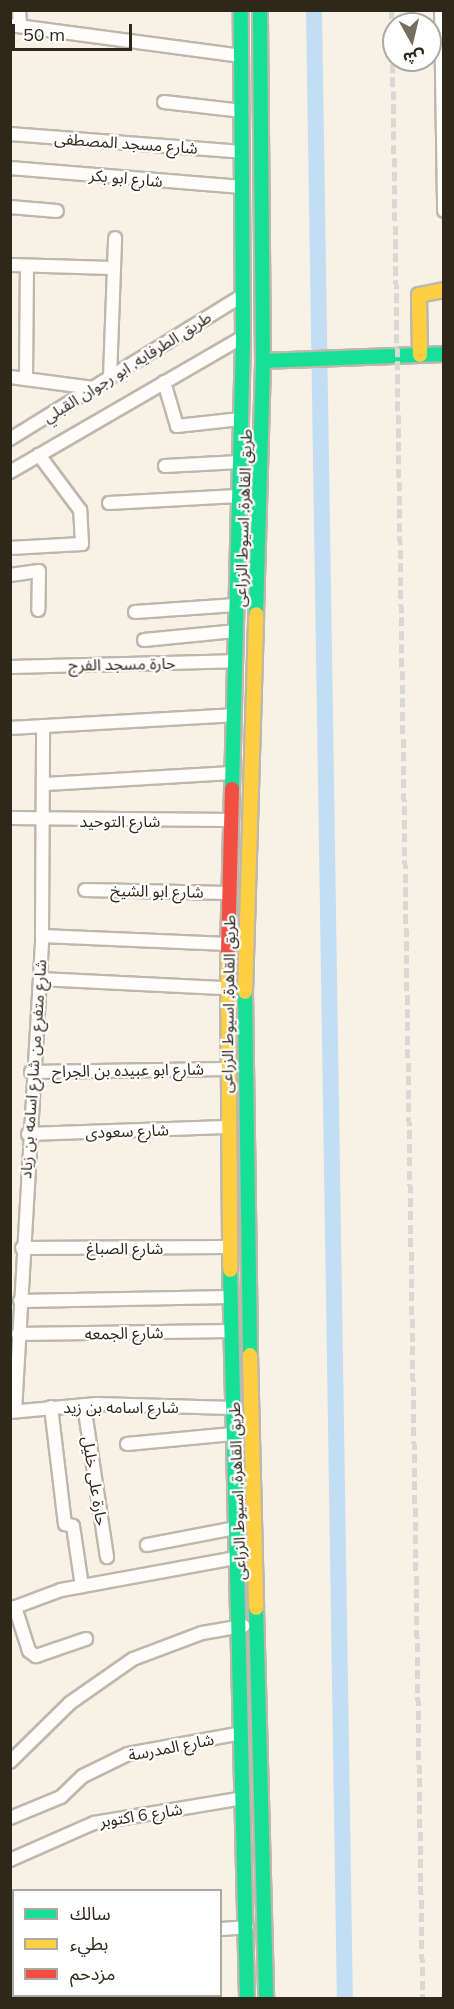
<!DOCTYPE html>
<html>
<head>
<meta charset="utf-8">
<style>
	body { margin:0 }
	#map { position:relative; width:454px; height:2009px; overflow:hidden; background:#f8f1e6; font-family:Mulish,"Noto Sans Arabic",sans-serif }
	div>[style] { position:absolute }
	.canal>* { height:16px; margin:-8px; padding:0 8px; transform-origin:8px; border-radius:8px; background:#c3def3 }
	.roads { filter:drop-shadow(2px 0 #beb7ac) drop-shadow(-2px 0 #beb7ac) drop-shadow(0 2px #beb7ac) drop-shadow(0 -2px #beb7ac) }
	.street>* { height:12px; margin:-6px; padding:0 6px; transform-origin:6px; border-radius:6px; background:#fefdfb }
	.fast>* { height:14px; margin:-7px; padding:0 7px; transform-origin:7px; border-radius:7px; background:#16e098 }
	.slow>* { height:14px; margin:-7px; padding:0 7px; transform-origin:7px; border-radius:7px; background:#ffcf43 }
	.jam>* { height:14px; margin:-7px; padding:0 7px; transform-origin:7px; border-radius:7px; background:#f24e42 }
	.rail>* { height:4.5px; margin-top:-2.25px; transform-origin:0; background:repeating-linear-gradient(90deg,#d9d8d4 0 9px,transparent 0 13.5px) }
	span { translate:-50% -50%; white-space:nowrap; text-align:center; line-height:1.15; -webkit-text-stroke:4.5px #fff; paint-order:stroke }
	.street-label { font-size:16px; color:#2f271a }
	.frame { position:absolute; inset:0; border:12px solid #2f271a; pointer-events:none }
	.legend { position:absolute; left:12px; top:1889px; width:210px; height:108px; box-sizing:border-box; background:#fff; border:2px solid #aca9a3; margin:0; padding:8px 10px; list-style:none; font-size:18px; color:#2f271a }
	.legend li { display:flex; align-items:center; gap:12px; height:30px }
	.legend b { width:30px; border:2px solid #aca9a3 }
	.north { position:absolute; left:382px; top:12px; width:60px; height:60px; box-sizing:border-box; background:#fff; border:2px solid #aca9a3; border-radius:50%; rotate:172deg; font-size:16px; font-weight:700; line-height:24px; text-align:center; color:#2f271a }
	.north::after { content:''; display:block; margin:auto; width:21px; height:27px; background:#756e61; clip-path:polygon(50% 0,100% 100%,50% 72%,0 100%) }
	.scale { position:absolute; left:12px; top:24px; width:120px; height:27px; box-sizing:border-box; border:3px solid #2f271a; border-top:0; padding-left:8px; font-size:18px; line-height:21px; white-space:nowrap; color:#2f271a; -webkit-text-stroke:4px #fff; paint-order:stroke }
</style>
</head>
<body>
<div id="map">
	<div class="canal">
		<i style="left:314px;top:10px;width:1988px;rotate:89.11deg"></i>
	</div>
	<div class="roads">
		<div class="street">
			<i style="left:19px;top:10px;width:16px;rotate:86deg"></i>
			<i style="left:441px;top:10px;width:201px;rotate:89.1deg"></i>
			<i style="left:10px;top:25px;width:234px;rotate:7.6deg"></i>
			<i style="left:164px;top:102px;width:79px;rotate:6.6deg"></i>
			<i style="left:10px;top:134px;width:233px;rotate:4.4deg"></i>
			<i style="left:10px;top:168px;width:233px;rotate:4.7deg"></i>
			<i style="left:10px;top:207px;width:47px;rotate:4.9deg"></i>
			<i style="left:10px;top:265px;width:104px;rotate:1.7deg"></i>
			<i style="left:10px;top:377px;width:84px;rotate:7.5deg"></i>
			<i style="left:110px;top:377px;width:139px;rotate:-87.9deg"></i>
			<i style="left:26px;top:378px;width:112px;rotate:-89.5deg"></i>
			<i style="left:164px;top:382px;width:46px;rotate:73.5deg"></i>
			<i style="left:177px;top:426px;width:64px;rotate:-6.2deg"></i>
			<i style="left:10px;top:439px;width:274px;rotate:-31.7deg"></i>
			<i style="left:165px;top:466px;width:74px;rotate:-3.1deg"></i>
			<i style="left:10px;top:472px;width:269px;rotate:-30.1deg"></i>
			<i style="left:109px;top:503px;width:129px;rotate:-3.1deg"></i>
			<i style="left:10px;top:548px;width:72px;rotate:-3.2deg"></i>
			<i style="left:82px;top:544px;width:34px;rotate:-93deg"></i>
			<i style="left:80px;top:510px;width:69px;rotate:-126.7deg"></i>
			<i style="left:10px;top:575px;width:29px;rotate:-8deg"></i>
			<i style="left:39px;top:571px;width:39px;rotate:91deg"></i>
			<i style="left:135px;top:612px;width:101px;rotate:-4deg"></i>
			<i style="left:144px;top:640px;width:91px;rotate:-5.6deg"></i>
			<i style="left:10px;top:667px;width:224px;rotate:-1.5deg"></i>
			<i style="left:10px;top:728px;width:223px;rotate:-3.3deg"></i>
			<i style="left:46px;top:784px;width:186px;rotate:-3.4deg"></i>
			<i style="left:10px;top:818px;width:220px;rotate:0.5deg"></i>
			<i style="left:85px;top:890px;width:144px;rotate:1.2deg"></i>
			<i style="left:42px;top:936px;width:186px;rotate:2.5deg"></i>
			<i style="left:40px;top:979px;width:187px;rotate:2.8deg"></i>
			<i style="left:31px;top:1072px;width:194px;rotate:-0.9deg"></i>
			<i style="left:28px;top:1134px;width:198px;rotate:-2deg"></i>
			<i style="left:22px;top:1248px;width:206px;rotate:-0.3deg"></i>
			<i style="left:20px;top:1301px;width:210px;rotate:-1.1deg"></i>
			<i style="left:18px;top:1334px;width:212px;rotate:-0.8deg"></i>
			<i style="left:84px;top:1405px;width:154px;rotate:81.4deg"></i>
			<i style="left:51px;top:1407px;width:118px;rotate:83.2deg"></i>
			<i style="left:65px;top:1524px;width:8px;rotate:14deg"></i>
			<i style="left:73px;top:1526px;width:61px;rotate:81.5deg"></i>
			<i style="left:15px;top:1411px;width:476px;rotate:-86.7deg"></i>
			<i style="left:42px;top:936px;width:210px;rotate:-89.7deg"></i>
			<i style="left:10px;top:1412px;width:87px;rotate:-5.3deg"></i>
			<i style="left:97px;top:1404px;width:135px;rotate:1.7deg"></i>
			<i style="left:127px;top:1444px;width:106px;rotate:-5.4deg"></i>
			<i style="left:147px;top:1545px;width:90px;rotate:-10.9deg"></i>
			<i style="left:15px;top:1607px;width:46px;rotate:72.3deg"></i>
			<i style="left:29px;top:1651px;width:9px;rotate:36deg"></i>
			<i style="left:36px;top:1656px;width:53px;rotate:-18.8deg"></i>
			<i style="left:10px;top:1609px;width:54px;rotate:-20.4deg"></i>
			<i style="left:61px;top:1590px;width:178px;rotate:-10.4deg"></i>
			<i style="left:10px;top:1762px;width:84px;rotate:-44.5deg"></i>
			<i style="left:70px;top:1703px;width:77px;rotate:-34.9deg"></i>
			<i style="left:133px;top:1659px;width:74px;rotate:-20.6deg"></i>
			<i style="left:202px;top:1633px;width:42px;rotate:-9.7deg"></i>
			<i style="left:10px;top:1818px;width:55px;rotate:-22.4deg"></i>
			<i style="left:61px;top:1797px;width:30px;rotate:-44deg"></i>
			<i style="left:83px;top:1776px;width:50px;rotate:-26.1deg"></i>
			<i style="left:128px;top:1754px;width:115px;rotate:-10.5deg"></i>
			<i style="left:10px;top:1860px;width:92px;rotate:-23.8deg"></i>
			<i style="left:94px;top:1823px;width:151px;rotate:-9.5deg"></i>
			<i style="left:220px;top:1929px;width:27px;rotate:-4deg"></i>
			<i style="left:44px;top:1996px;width:2px;rotate:90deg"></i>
		</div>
		<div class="fast">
			<i style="left:263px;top:361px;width:181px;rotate:-2.2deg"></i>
			<i style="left:256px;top:614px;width:253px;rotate:-88.4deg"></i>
			<i style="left:263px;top:361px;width:351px;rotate:-90.5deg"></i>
			<i style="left:232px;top:789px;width:452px;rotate:-88.6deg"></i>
			<i style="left:243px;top:337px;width:327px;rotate:-90.4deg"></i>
			<i style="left:245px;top:992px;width:363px;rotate:89.2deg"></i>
			<i style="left:230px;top:1270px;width:728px;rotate:88.66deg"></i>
			<i style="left:256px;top:1608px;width:390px;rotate:88.5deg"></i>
		</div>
		<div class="slow">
			<i style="left:420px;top:355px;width:60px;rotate:-91deg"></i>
			<i style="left:419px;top:295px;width:25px;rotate:-11deg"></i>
			<i style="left:228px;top:952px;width:318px;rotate:89.6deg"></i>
			<i style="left:245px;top:992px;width:378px;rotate:-88.3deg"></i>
			<i style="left:250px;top:1355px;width:253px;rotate:88.6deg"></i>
		</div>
		<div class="jam">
			<i style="left:228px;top:952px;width:163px;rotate:-88.6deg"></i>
		</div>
	</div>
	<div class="rail">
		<i style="left:392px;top:10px;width:1988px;rotate:89.11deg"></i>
	</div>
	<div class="street-label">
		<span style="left:126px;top:143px;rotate:4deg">شارع مسجد المصطفى</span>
		<span style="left:126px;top:178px;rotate:5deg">شارع ابو بكر</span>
		<span style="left:127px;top:367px;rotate:-32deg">طريق الطرفايه, ابو رجوان القبلي</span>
		<span style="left:243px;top:518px;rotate:-88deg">طريق القاهرة, اسيوط الزراعى</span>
		<span style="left:122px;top:664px;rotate:-1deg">حارة مسجد الفرج</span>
		<span style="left:120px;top:821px">شارع التوحيد</span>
		<span style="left:157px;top:891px;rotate:1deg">شارع ابو الشيخ</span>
		<span style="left:228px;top:1004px;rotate:-89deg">طريق القاهرة, اسيوط الزراعى</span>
		<span style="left:33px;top:1069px;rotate:-86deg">شارع متفرع من شارع اسامه بن زياد</span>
		<span style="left:128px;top:1070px;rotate:-1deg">شارع ابو عبيده بن الجراح</span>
		<span style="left:127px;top:1131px;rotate:-2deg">شارع سعودى</span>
		<span style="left:125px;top:1248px">شارع الصباغ</span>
		<span style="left:124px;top:1333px;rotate:-1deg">شارع الجمعه</span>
		<span style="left:121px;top:1407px">شارع اسامه بن زيد</span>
		<span style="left:95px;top:1481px;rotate:81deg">حارة على خليل</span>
		<span style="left:237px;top:1491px;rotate:-92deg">طريق القاهرة, اسيوط الزراعى</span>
		<span style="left:171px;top:1747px;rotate:-11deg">شارع المدرسة</span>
		<span style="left:141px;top:1815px;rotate:-9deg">شارع 6 اكتوبر</span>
	</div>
	<div class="frame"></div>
	<ul class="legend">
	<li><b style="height:8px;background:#16e098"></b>سالك</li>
	<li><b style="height:8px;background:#ffcf43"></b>بطيء</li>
	<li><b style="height:8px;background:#f24e42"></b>مزدحم</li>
	</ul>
	<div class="north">ش</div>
	<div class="scale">50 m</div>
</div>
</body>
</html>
